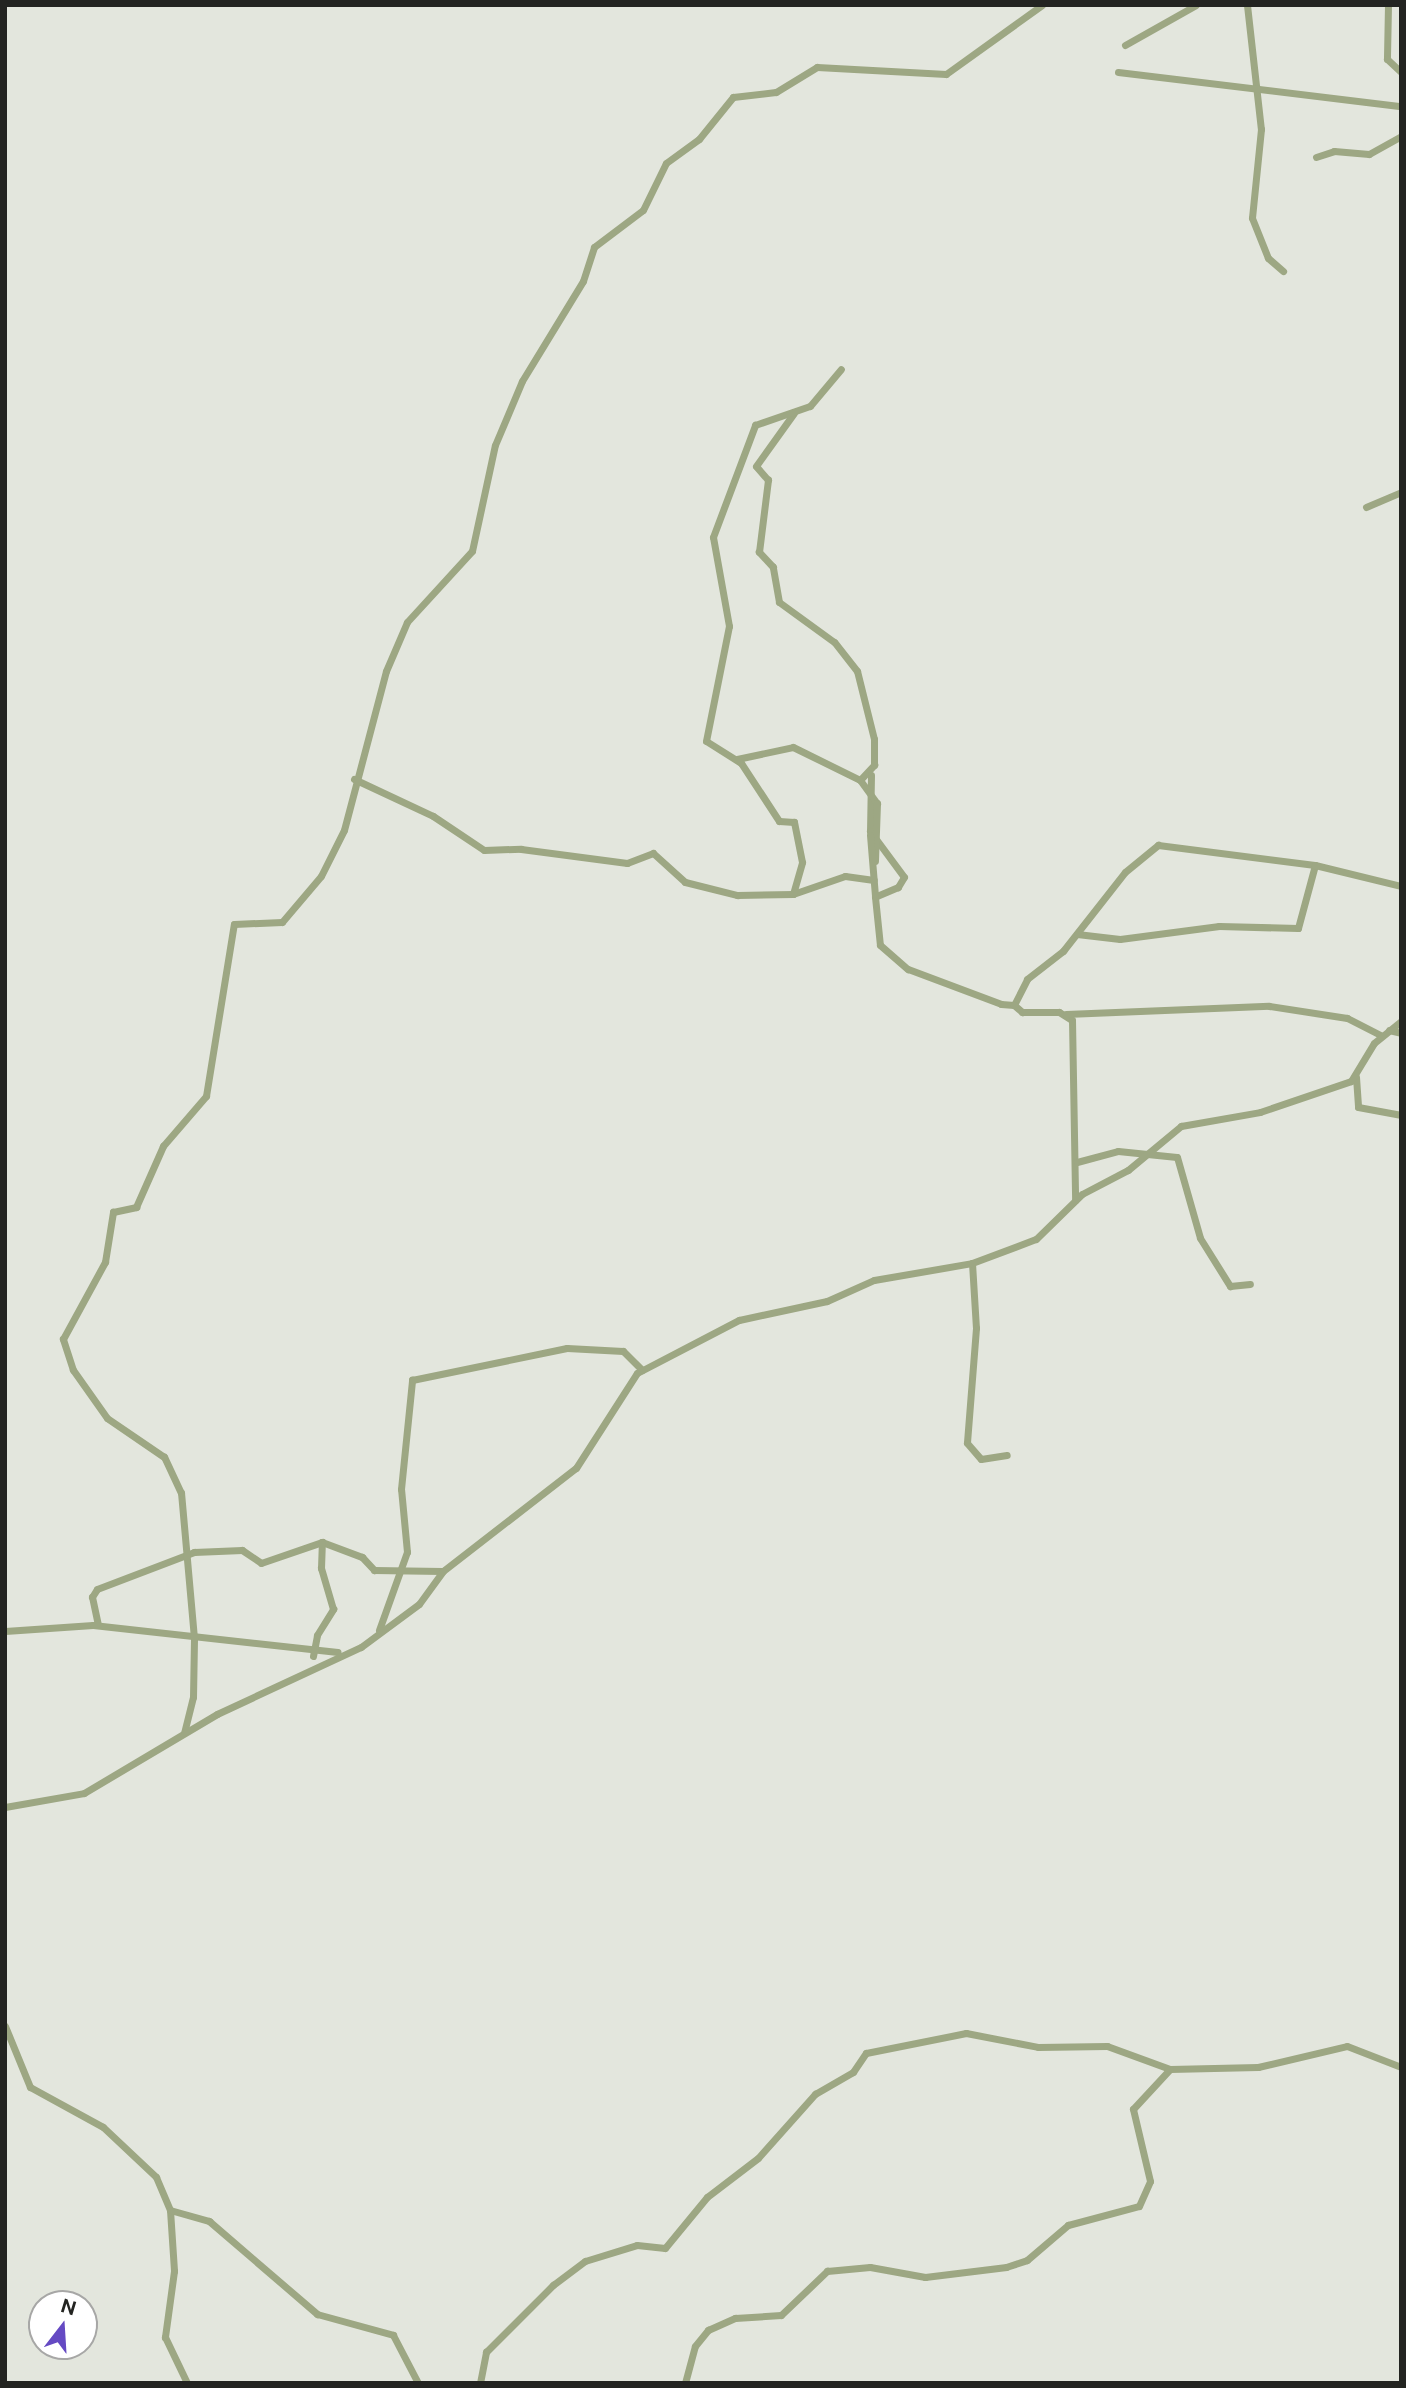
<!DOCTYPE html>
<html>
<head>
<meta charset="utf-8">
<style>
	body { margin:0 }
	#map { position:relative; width:1406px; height:2388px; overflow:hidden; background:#e3e6dd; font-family:"Public Sans",sans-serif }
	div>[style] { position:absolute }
	.minor>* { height:7px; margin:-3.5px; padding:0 3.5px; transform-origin:3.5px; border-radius:3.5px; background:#9da783 }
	span { translate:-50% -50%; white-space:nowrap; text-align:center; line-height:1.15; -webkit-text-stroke:6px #fff; paint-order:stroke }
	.frame { position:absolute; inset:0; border:7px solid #232421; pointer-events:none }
	.north { position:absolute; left:28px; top:2290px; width:70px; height:70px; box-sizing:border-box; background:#fff; border:2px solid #a7a7a6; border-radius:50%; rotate:17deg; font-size:19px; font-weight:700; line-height:28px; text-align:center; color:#232421 }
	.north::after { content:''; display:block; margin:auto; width:24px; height:32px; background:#654ac3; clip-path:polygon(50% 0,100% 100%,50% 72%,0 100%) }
</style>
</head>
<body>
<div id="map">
	<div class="minor">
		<i style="left:1247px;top:5px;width:125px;rotate:83.6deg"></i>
		<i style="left:1261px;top:129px;width:89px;rotate:95.8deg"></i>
		<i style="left:1252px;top:218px;width:43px;rotate:68.2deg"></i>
		<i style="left:1268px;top:258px;width:20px;rotate:41deg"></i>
		<i style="left:1388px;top:5px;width:54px;rotate:91.1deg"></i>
		<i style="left:1387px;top:59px;width:19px;rotate:43deg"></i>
		<i style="left:1125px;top:45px;width:81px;rotate:-29.4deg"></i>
		<i style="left:1118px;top:72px;width:285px;rotate:6.9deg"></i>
		<i style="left:1316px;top:157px;width:19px;rotate:-18deg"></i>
		<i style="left:1334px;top:151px;width:35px;rotate:5deg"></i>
		<i style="left:1369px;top:154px;width:37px;rotate:-29deg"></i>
		<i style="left:1366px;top:507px;width:38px;rotate:-23deg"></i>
		<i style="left:737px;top:759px;width:57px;rotate:-12.1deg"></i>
		<i style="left:793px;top:747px;width:75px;rotate:26.2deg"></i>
		<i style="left:860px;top:780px;width:21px;rotate:-47deg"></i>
		<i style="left:874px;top:765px;width:26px;rotate:-90deg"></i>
		<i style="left:874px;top:739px;width:70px;rotate:-104deg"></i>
		<i style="left:857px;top:671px;width:37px;rotate:-128deg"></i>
		<i style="left:834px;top:642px;width:68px;rotate:-144deg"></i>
		<i style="left:779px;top:602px;width:36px;rotate:-100deg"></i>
		<i style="left:773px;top:567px;width:21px;rotate:-133deg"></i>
		<i style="left:759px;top:552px;width:73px;rotate:-82.9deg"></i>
		<i style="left:768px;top:480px;width:18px;rotate:-131deg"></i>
		<i style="left:756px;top:466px;width:65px;rotate:-54.4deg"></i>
		<i style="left:871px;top:775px;width:56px;rotate:91deg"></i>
		<i style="left:870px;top:831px;width:57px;rotate:53.5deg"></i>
		<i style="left:904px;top:877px;width:12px;rotate:121deg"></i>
		<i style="left:898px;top:887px;width:25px;rotate:157deg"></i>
		<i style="left:875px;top:897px;width:48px;rotate:84.1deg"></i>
		<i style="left:880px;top:945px;width:37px;rotate:41deg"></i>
		<i style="left:908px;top:969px;width:99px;rotate:20.6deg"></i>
		<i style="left:1001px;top:1004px;width:13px;rotate:4deg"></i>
		<i style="left:1014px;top:1005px;width:29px;rotate:-63deg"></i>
		<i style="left:1027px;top:979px;width:46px;rotate:-37.9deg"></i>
		<i style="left:1063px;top:951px;width:100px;rotate:-51.9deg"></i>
		<i style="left:1125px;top:872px;width:43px;rotate:-39.3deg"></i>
		<i style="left:1158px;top:845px;width:158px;rotate:7.3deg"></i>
		<i style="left:354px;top:779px;width:87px;rotate:25.1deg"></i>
		<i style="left:433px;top:816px;width:61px;rotate:33.7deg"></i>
		<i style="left:484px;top:850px;width:37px;rotate:-2deg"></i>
		<i style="left:521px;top:849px;width:107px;rotate:7.5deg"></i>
		<i style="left:627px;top:863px;width:28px;rotate:-21deg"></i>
		<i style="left:653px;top:853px;width:43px;rotate:42.2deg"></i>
		<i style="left:685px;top:882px;width:54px;rotate:14deg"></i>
		<i style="left:737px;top:895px;width:56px;rotate:-1deg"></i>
		<i style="left:793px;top:894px;width:55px;rotate:-19.1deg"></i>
		<i style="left:845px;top:876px;width:29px;rotate:8deg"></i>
		<i style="left:860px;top:780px;width:29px;rotate:54deg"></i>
		<i style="left:877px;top:803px;width:58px;rotate:92deg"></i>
		<i style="left:870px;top:835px;width:61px;rotate:85.3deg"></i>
		<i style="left:793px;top:894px;width:33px;rotate:-74deg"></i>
		<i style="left:802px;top:862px;width:41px;rotate:-101.3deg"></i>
		<i style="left:794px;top:822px;width:15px;rotate:-176deg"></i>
		<i style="left:779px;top:821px;width:69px;rotate:-123.2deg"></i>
		<i style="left:741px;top:763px;width:41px;rotate:-147.8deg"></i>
		<i style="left:706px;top:741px;width:117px;rotate:-78.7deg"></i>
		<i style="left:729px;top:626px;width:90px;rotate:-100.2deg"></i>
		<i style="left:713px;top:537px;width:120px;rotate:-69.4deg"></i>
		<i style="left:755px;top:425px;width:58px;rotate:-19.1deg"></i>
		<i style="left:810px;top:406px;width:48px;rotate:-50deg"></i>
		<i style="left:1077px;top:934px;width:43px;rotate:6.6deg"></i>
		<i style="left:1120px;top:939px;width:100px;rotate:-7.5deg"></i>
		<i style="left:1219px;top:926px;width:79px;rotate:1.5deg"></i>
		<i style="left:1298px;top:928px;width:65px;rotate:-74.9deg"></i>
		<i style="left:1315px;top:865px;width:89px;rotate:13.7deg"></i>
		<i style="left:1014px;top:1005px;width:11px;rotate:41deg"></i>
		<i style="left:1022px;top:1012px;width:37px"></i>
		<i style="left:1059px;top:1012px;width:15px;rotate:32deg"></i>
		<i style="left:1072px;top:1020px;width:180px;rotate:89deg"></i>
		<i style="left:1066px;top:1014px;width:203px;rotate:-2.3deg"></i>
		<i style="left:1269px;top:1006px;width:79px;rotate:8.7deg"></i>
		<i style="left:1347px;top:1018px;width:38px;rotate:27deg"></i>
		<i style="left:1389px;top:1030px;width:12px;rotate:14deg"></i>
		<i style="left:1356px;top:1077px;width:30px;rotate:86deg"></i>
		<i style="left:1358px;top:1107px;width:44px;rotate:10.5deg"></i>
		<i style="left:1077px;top:1162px;width:42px;rotate:-15deg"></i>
		<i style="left:1118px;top:1151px;width:59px;rotate:5.8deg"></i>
		<i style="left:1177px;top:1157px;width:84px;rotate:74.1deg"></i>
		<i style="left:1200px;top:1238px;width:57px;rotate:58deg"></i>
		<i style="left:1230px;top:1286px;width:20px;rotate:-6deg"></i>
		<i style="left:972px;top:1263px;width:65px;rotate:86.5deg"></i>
		<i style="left:976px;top:1328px;width:115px;rotate:94.5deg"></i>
		<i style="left:967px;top:1443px;width:21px;rotate:49deg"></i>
		<i style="left:981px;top:1459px;width:26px;rotate:-9deg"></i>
		<i style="left:98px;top:1625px;width:29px;rotate:-102deg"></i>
		<i style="left:92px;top:1597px;width:9px;rotate:-58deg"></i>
		<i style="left:97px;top:1589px;width:104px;rotate:-20.9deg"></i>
		<i style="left:194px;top:1552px;width:48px;rotate:-2.4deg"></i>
		<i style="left:242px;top:1550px;width:23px;rotate:34deg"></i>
		<i style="left:261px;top:1563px;width:65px;rotate:-19deg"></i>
		<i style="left:322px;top:1542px;width:43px;rotate:20.6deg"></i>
		<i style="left:362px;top:1557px;width:18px;rotate:47deg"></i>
		<i style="left:374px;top:1570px;width:68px;rotate:0.8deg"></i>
		<i style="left:379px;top:1630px;width:83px;rotate:-70.3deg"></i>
		<i style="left:407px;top:1552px;width:63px;rotate:-95.4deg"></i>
		<i style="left:401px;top:1489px;width:110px;rotate:-84.2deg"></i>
		<i style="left:412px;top:1380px;width:158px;rotate:-11.7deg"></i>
		<i style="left:567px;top:1348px;width:56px;rotate:3.1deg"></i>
		<i style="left:623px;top:1351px;width:27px;rotate:45deg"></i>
		<i style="left:5px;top:1631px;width:88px;rotate:-3.9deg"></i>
		<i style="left:93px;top:1625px;width:246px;rotate:6.3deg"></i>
		<i style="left:313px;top:1656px;width:21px;rotate:-79deg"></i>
		<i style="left:317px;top:1635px;width:31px;rotate:-58deg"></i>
		<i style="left:333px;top:1609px;width:43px;rotate:-106.3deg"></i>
		<i style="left:321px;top:1568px;width:26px;rotate:-88deg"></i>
		<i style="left:184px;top:1733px;width:37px;rotate:-76deg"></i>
		<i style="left:193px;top:1697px;width:59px;rotate:-89deg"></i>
		<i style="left:194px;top:1638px;width:146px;rotate:-95.1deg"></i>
		<i style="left:181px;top:1493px;width:40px;rotate:-115deg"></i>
		<i style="left:164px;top:1457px;width:69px;rotate:-145.6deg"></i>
		<i style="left:107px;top:1418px;width:59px;rotate:-125.3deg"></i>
		<i style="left:73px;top:1370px;width:33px;rotate:-108deg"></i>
		<i style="left:63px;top:1339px;width:88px;rotate:-61.4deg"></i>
		<i style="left:105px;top:1262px;width:51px;rotate:-80.9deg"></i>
		<i style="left:113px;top:1212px;width:24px;rotate:-12deg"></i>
		<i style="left:136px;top:1207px;width:67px;rotate:-66.1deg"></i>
		<i style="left:163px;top:1146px;width:66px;rotate:-49.3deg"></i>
		<i style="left:206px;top:1096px;width:174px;rotate:-80.8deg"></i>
		<i style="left:234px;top:924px;width:48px;rotate:-2.4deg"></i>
		<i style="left:282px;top:922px;width:60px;rotate:-49.7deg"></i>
		<i style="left:321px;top:876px;width:51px;rotate:-63.4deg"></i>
		<i style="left:344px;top:830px;width:164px;rotate:-75.2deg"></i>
		<i style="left:386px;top:671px;width:53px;rotate:-66.8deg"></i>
		<i style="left:407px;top:622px;width:96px;rotate:-47.5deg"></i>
		<i style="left:472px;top:551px;width:108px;rotate:-77.8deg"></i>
		<i style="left:495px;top:445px;width:69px;rotate:-67.1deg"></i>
		<i style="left:522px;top:381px;width:117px;rotate:-58.6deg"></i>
		<i style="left:583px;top:281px;width:36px;rotate:-72deg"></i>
		<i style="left:594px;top:247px;width:61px;rotate:-37.1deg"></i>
		<i style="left:643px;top:210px;width:52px;rotate:-63.9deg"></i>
		<i style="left:666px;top:163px;width:41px;rotate:-36deg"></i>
		<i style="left:699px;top:139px;width:54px;rotate:-51deg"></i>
		<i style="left:733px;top:97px;width:43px;rotate:-6.6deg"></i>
		<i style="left:776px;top:92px;width:48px;rotate:-31.4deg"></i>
		<i style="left:817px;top:67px;width:129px;rotate:3.1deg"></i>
		<i style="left:946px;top:74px;width:118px;rotate:-35.7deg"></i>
		<i style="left:5px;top:1807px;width:80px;rotate:-10deg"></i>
		<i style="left:84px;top:1793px;width:155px;rotate:-30.7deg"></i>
		<i style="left:217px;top:1714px;width:159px;rotate:-25deg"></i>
		<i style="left:361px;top:1647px;width:72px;rotate:-36.6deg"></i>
		<i style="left:419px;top:1604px;width:41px;rotate:-54deg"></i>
		<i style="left:443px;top:1571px;width:168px;rotate:-37.8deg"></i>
		<i style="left:576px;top:1468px;width:113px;rotate:-57.3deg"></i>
		<i style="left:637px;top:1373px;width:115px;rotate:-27.5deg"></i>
		<i style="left:739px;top:1320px;width:90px;rotate:-12.2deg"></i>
		<i style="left:827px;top:1301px;width:51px;rotate:-24.1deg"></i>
		<i style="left:874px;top:1280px;width:99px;rotate:-9.8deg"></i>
		<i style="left:972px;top:1263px;width:68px;rotate:-20.6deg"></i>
		<i style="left:1036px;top:1239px;width:64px;rotate:-44.4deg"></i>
		<i style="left:1082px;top:1194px;width:52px;rotate:-27.6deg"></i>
		<i style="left:1128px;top:1170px;width:69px;rotate:-39.7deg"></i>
		<i style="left:1181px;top:1126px;width:80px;rotate:-10deg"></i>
		<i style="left:1260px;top:1112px;width:96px;rotate:-18.8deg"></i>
		<i style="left:1351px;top:1081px;width:44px;rotate:-58.8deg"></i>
		<i style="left:1374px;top:1043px;width:35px;rotate:-39deg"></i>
		<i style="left:5px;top:2026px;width:66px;rotate:67.7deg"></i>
		<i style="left:30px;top:2087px;width:83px;rotate:28.7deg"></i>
		<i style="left:103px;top:2127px;width:73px;rotate:43.3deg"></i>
		<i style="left:156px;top:2177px;width:36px;rotate:67deg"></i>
		<i style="left:170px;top:2210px;width:61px;rotate:86.2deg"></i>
		<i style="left:174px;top:2271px;width:67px;rotate:97.8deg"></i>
		<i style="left:165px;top:2337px;width:51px;rotate:64.4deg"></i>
		<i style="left:170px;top:2210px;width:41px;rotate:15.8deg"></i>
		<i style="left:209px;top:2221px;width:143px;rotate:40.7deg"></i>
		<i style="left:317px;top:2314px;width:79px;rotate:15.4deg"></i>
		<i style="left:393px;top:2335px;width:54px;rotate:62.5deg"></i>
		<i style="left:480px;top:2383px;width:32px;rotate:-79deg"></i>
		<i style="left:486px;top:2352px;width:95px;rotate:-45deg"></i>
		<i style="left:553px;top:2285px;width:40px;rotate:-37deg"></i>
		<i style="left:585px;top:2261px;width:54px;rotate:-17.1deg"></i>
		<i style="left:637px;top:2245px;width:28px;rotate:6deg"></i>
		<i style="left:665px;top:2248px;width:66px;rotate:-50.5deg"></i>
		<i style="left:707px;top:2197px;width:64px;rotate:-37.4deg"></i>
		<i style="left:758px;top:2158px;width:86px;rotate:-48.3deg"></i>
		<i style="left:815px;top:2094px;width:44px;rotate:-30.1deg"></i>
		<i style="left:853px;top:2072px;width:23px;rotate:-56deg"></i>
		<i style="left:866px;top:2053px;width:102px;rotate:-11.3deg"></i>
		<i style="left:966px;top:2033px;width:73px;rotate:11deg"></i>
		<i style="left:1038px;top:2047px;width:69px;rotate:-0.8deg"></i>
		<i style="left:1107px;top:2046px;width:67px;rotate:20.1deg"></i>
		<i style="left:1170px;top:2069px;width:88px;rotate:-1.3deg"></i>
		<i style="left:1258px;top:2067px;width:91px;rotate:-13.3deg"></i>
		<i style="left:1347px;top:2046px;width:58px;rotate:21.3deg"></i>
		<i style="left:685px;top:2383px;width:38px;rotate:-75deg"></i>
		<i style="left:695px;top:2346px;width:21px;rotate:-51deg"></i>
		<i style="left:708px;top:2330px;width:30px;rotate:-24deg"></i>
		<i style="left:735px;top:2318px;width:46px;rotate:-3.7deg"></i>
		<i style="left:781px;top:2315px;width:64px;rotate:-43.7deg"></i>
		<i style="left:827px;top:2271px;width:43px;rotate:-5.3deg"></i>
		<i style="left:870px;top:2267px;width:56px;rotate:10.3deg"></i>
		<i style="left:925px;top:2277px;width:82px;rotate:-7deg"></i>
		<i style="left:1006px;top:2267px;width:22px;rotate:-18deg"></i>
		<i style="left:1027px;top:2260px;width:54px;rotate:-40.5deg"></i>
		<i style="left:1068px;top:2225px;width:73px;rotate:-15deg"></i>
		<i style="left:1139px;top:2206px;width:27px;rotate:-66deg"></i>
		<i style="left:1150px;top:2181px;width:74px;rotate:-103.3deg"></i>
		<i style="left:1133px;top:2109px;width:54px;rotate:-47.2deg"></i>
	</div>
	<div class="frame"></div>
	<div class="north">N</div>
</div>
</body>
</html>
